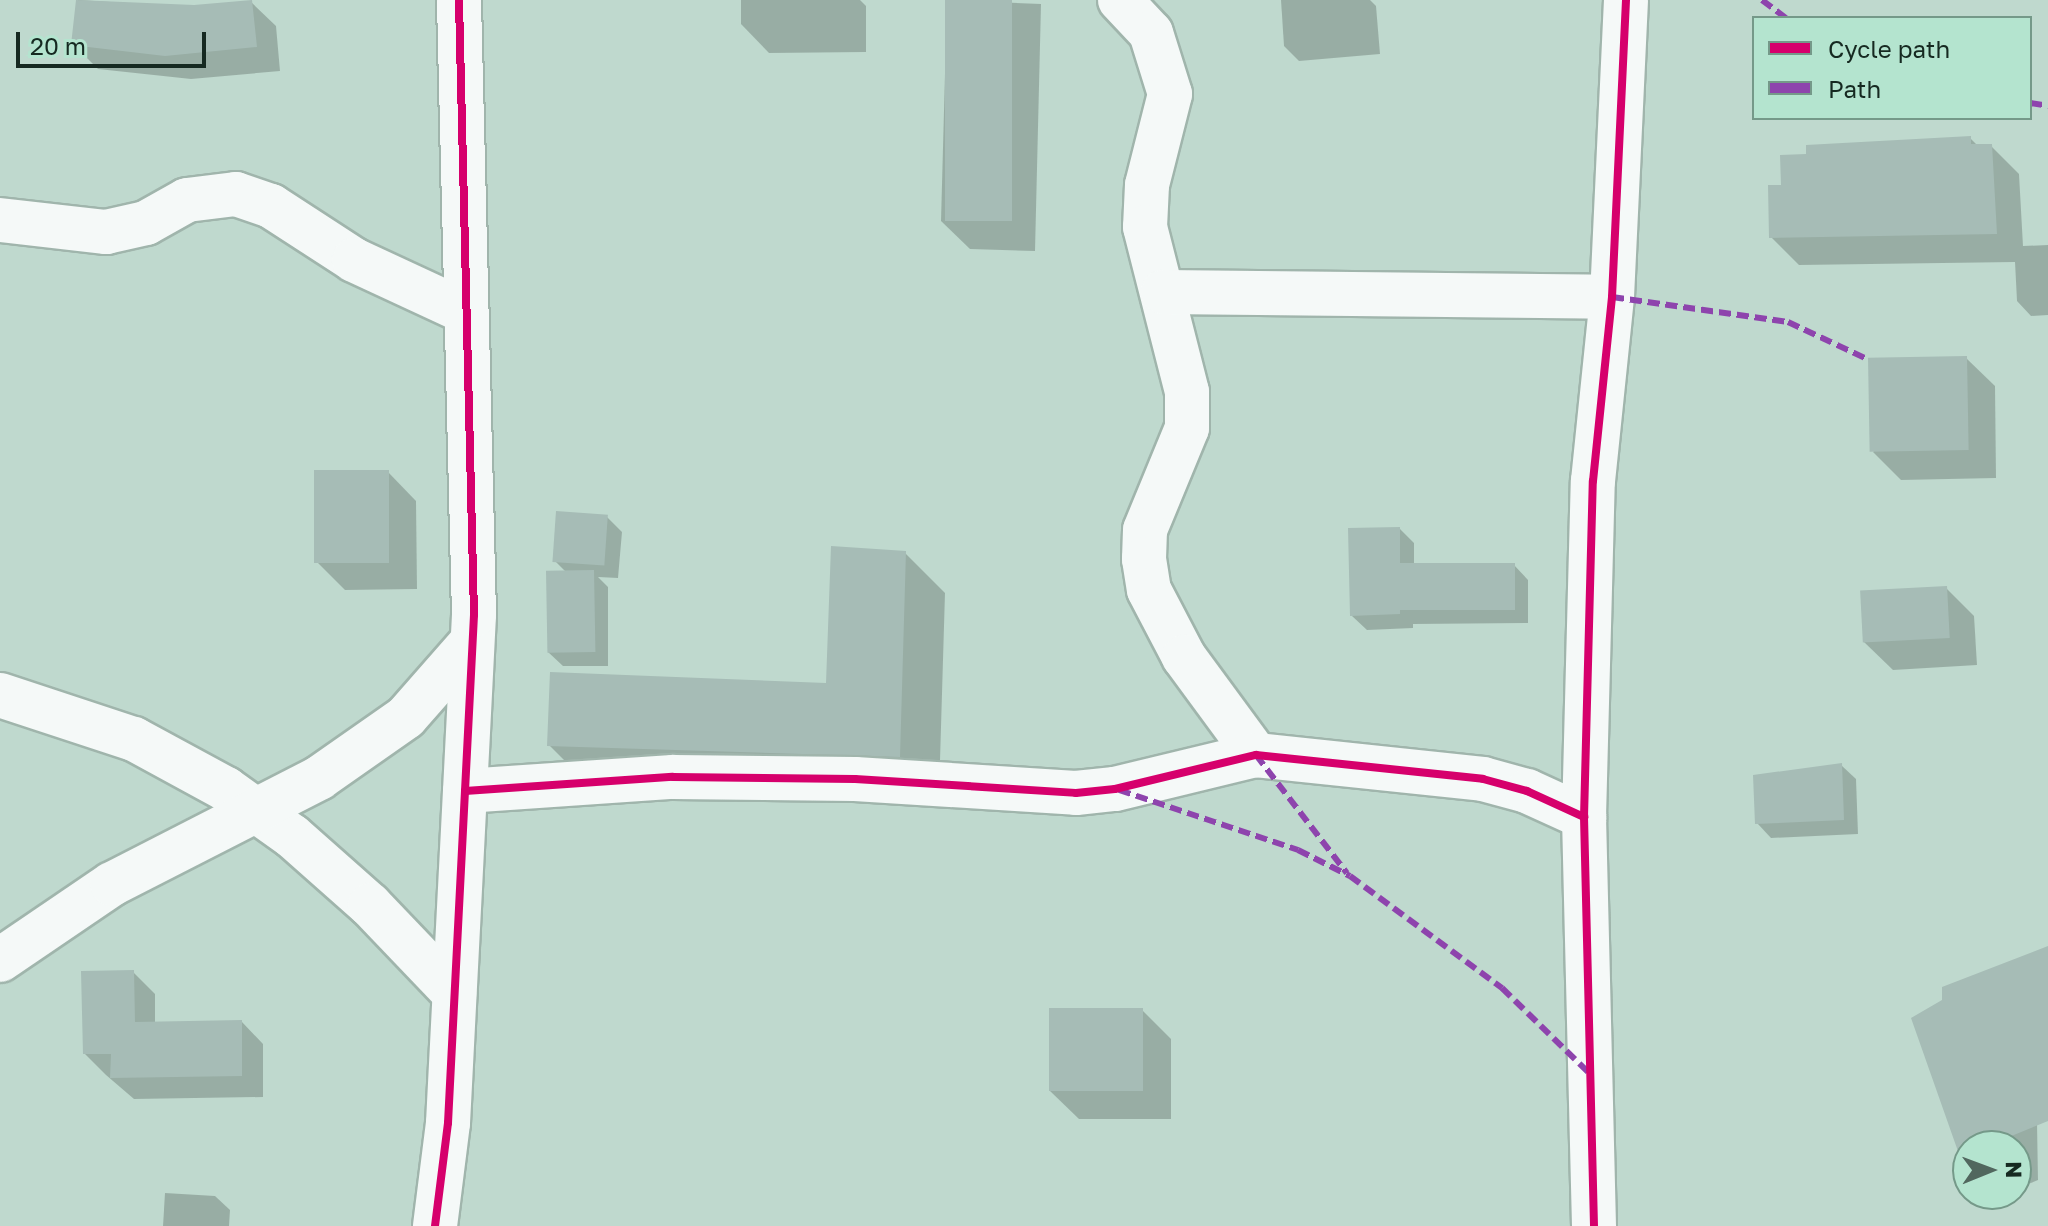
<!DOCTYPE html>
<html>
<head>
<meta charset="utf-8">
<style>
	body { margin:0 }
	#map { position:relative; width:2048px; height:1226px; overflow:hidden; background:#bfd9ce; font-family:"Golos Text",sans-serif }
	div>[style] { position:absolute }
	.shadow>* { inset:0; background:#0003 }
	.building>* { inset:0; background:#a6bcb6; transform-origin:0 0 }
	.roads { filter:drop-shadow(2px 0 #a0b5ac) drop-shadow(-2px 0 #a0b5ac) drop-shadow(0 2px #a0b5ac) drop-shadow(0 -2px #a0b5ac) }
	.street>* { height:44px; margin:-22px; padding:0 22px; transform-origin:22px; border-radius:22px; background:#f5f9f8 }
	.quiet>* { height:6px; margin-top:-3px; transform-origin:0; background:repeating-linear-gradient(90deg,#8e44ad 0 12px,transparent 0 18px) }
	.cycleway>* { height:8px; margin:-4px; padding:0 4px; transform-origin:4px; border-radius:4px; background:#d6006c }
	span { translate:-50% -50%; white-space:nowrap; text-align:center; line-height:1.15; -webkit-text-stroke:6px #b4e4cf; paint-order:stroke }
	.legend { position:absolute; left:1752px; top:16px; width:280px; height:104px; box-sizing:border-box; background:#b4e4cf; border:2px solid #759989; margin:0; padding:10px 14px; list-style:none; font-size:24px; color:#162921 }
	.legend li { display:flex; align-items:center; gap:16px; height:40px }
	.legend b { width:40px; border:2px solid #759989 }
	.north { position:absolute; left:1952px; top:1130px; width:80px; height:80px; box-sizing:border-box; background:#b4e4cf; border:2px solid #759989; border-radius:50%; rotate:89deg; font-size:22px; font-weight:700; line-height:32px; text-align:center; color:#162921 }
	.north::after { content:''; display:block; margin:auto; width:28px; height:36px; background:#51675e; clip-path:polygon(50% 0,100% 100%,50% 72%,0 100%) }
	.scale { position:absolute; left:16px; top:32px; width:190px; height:36px; box-sizing:border-box; border:4px solid #162921; border-top:0; padding-left:10px; font-size:24px; line-height:28px; white-space:nowrap; color:#162921; -webkit-text-stroke:6px #b4e4cf; paint-order:stroke }
</style>
</head>
<body>
<div id="map">
	<div class="shadow">
		<i style="clip-path:polygon(78px 0,191px 7px,251px 2px,276px 26px,280px 71px,191px 79px,98px 69px,73px 44px)"></i>
		<i style="clip-path:polygon(741px 0,860px 0,866px 6px,866px 52px,769px 53px,741px 24px)"></i>
		<i style="clip-path:polygon(947px 0,1041px 4px,1035px 251px,970px 249px,941px 221px)"></i>
		<i style="clip-path:polygon(1281px 0,1370px 0,1376px 6px,1380px 54px,1299px 61px,1284px 46px)"></i>
		<i style="clip-path:polygon(1970px 138px,1978px 146px,1991px 146px,2019px 174px,2023px 246px,2048px 245px,2048px 315px,2031px 316px,2017px 301px,2015px 262px,1799px 265px,1771px 237px,1783px 187px)"></i>
		<i style="clip-path:polygon(1966px 358px,1995px 386px,1996px 478px,1901px 480px,1873px 452px)"></i>
		<i style="clip-path:polygon(388px 472px,416px 501px,417px 589px,345px 590px,317px 562px)"></i>
		<i style="clip-path:polygon(607px 517px,622px 532px,618px 578px,598px 577px,608px 587px,608px 666px,563px 666px,548px 652px,567px 573px,555px 561px)"></i>
		<i style="clip-path:polygon(1400px 529px,1414px 543px,1414px 565px,1514px 565px,1528px 580px,1528px 623px,1413px 624px,1413px 628px,1367px 630px,1352px 616px)"></i>
		<i style="clip-path:polygon(905px 553px,945px 593px,939px 795px,588px 784px,549px 745px,828px 685px)"></i>
		<i style="clip-path:polygon(1946px 588px,1974px 616px,1977px 665px,1893px 670px,1864px 642px)"></i>
		<i style="clip-path:polygon(1841px 765px,1856px 779px,1858px 834px,1771px 838px,1757px 823px)"></i>
		<i style="clip-path:polygon(133px 972px,155px 994px,155px 1023px,242px 1022px,263px 1044px,263px 1097px,134px 1099px,106px 1075px,85px 1054px)"></i>
		<i style="clip-path:polygon(2035px 1007px,2038px 1180px,2016px 1189px,2016px 1146px,1968px 1146px,1968px 1162px,1962px 1156px)"></i>
		<i style="clip-path:polygon(1142px 1010px,1171px 1039px,1171px 1119px,1079px 1119px,1050px 1091px)"></i>
		<i style="clip-path:polygon(165px 1193px,215px 1196px,230px 1210px,229px 1226px,163px 1226px)"></i>
	</div>
	<div class="building">
		<i style="clip-path:polygon(76px 0,194px 5px,252px 0,257px 47px,165px 56px,71px 45px)"></i>
		<i style="left:945px;top:0;width:67px;height:221px"></i>
		<i style="clip-path:polygon(1971px 136px,1971px 144px,1992px 144px,1997px 234px,1769px 238px,1768px 185px,1781px 185px,1780px 155px,1806px 154px,1806px 145px)"></i>
		<i style="left:1967px;top:356px;width:94px;height:99px;rotate:89deg"></i>
		<i style="left:314px;top:470px;width:75px;height:93px"></i>
		<i style="left:556px;top:511px;width:52px;height:51px;rotate:4deg"></i>
		<i style="clip-path:polygon(1400px 527px,1400px 563px,1515px 563px,1515px 610px,1400px 610px,1400px 614px,1350px 616px,1348px 528px)"></i>
		<i style="clip-path:polygon(831px 546px,906px 551px,900px 757px,547px 746px,550px 672px,826px 683px)"></i>
		<i style="left:594px;top:570px;width:82px;height:48px;rotate:89deg"></i>
		<i style="left:1947px;top:586px;width:52px;height:87px;rotate:87deg"></i>
		<i style="clip-path:polygon(1842px 763px,1844px 820px,1755px 824px,1753px 775px)"></i>
		<i style="clip-path:polygon(2048px 946px,2048px 1121px,1987px 1146px,1968px 1146px,1968px 1154px,1960px 1157px,1911px 1018px,1942px 1000px,1942px 987px)"></i>
		<i style="clip-path:polygon(134px 970px,135px 1022px,242px 1020px,242px 1076px,110px 1078px,111px 1054px,83px 1054px,81px 971px)"></i>
		<i style="left:1143px;top:1008px;width:83px;height:94px;rotate:90deg"></i>
	</div>
	<div class="roads">
		<div class="street">
			<i style="left:1120px;top:0;width:45px;rotate:46.8deg"></i>
			<i style="left:1151px;top:33px;width:64px;rotate:72.7deg"></i>
			<i style="left:1170px;top:94px;width:94px;rotate:104.2deg"></i>
			<i style="left:1147px;top:185px;width:42px;rotate:92.7deg"></i>
			<i style="left:1145px;top:227px;width:170px;rotate:75.7deg"></i>
			<i style="left:1187px;top:392px;width:36px;rotate:90deg"></i>
			<i style="left:1187px;top:428px;width:110px;rotate:112.4deg"></i>
			<i style="left:1145px;top:530px;width:29px;rotate:92deg"></i>
			<i style="left:1144px;top:559px;width:31px;rotate:81deg"></i>
			<i style="left:1149px;top:590px;width:76px;rotate:62.4deg"></i>
			<i style="left:1184px;top:657px;width:122px;rotate:53.7deg"></i>
			<i style="left:0;top:220px;width:107px;rotate:6.5deg"></i>
			<i style="left:106px;top:232px;width:41px;rotate:-12.7deg"></i>
			<i style="left:146px;top:223px;width:47px;rotate:-29.3deg"></i>
			<i style="left:187px;top:200px;width:49px;rotate:-7deg"></i>
			<i style="left:236px;top:194px;width:37px;rotate:19deg"></i>
			<i style="left:271px;top:206px;width:99px;rotate:33deg"></i>
			<i style="left:354px;top:260px;width:123px;rotate:24.9deg"></i>
			<i style="left:1163px;top:292px;width:449px;rotate:0.6deg"></i>
			<i style="left:0;top:695px;width:141px;rotate:18.2deg"></i>
			<i style="left:134px;top:739px;width:105px;rotate:28.5deg"></i>
			<i style="left:226px;top:789px;width:81px;rotate:35.5deg"></i>
			<i style="left:292px;top:836px;width:104px;rotate:41.5deg"></i>
			<i style="left:370px;top:905px;width:122px;rotate:46.3deg"></i>
			<i style="left:465px;top:791px;width:208px;rotate:-3.9deg"></i>
			<i style="left:673px;top:777px;width:182px;rotate:0.6deg"></i>
			<i style="left:855px;top:779px;width:221px;rotate:3.6deg"></i>
			<i style="left:1076px;top:793px;width:39px;rotate:-6deg"></i>
			<i style="left:1115px;top:789px;width:145px;rotate:-13.6deg"></i>
			<i style="left:1256px;top:755px;width:228px;rotate:6deg"></i>
			<i style="left:1483px;top:779px;width:46px;rotate:15.3deg"></i>
			<i style="left:1527px;top:791px;width:63px;rotate:24.5deg"></i>
			<i style="left:0;top:960px;width:135px;rotate:-34.2deg"></i>
			<i style="left:112px;top:884px;width:233px;rotate:-27.1deg"></i>
			<i style="left:319px;top:778px;width:106px;rotate:-35deg"></i>
			<i style="left:406px;top:717px;width:100px;rotate:-48.7deg"></i>
			<i style="left:435px;top:1226px;width:104px;rotate:-82.8deg"></i>
			<i style="left:448px;top:1123px;width:509px;rotate:-87.07deg"></i>
			<i style="left:474px;top:615px;width:615px;rotate:-91.4deg"></i>
			<i style="left:1594px;top:1226px;width:409px;rotate:-91.4deg"></i>
			<i style="left:1584px;top:817px;width:336px;rotate:-88.5deg"></i>
			<i style="left:1593px;top:481px;width:185px;rotate:-84.1deg"></i>
			<i style="left:1612px;top:297px;width:297px;rotate:-87.3deg"></i>
		</div>
	</div>
	<div class="quiet">
		<i style="left:1762px;top:0;width:30px;rotate:37deg"></i>
		<i style="left:2030px;top:103px;width:18px;rotate:9deg"></i>
		<i style="left:1612px;top:297px;width:178px;rotate:8.1deg"></i>
		<i style="left:1788px;top:322px;width:87px;rotate:25.1deg"></i>
		<i style="left:1256px;top:755px;width:149px;rotate:52.4deg"></i>
		<i style="left:1119px;top:790px;width:189px;rotate:18.5deg"></i>
		<i style="left:1298px;top:850px;width:58px;rotate:26.6deg"></i>
		<i style="left:1350px;top:876px;width:189px;rotate:36.4deg"></i>
		<i style="left:1502px;top:988px;width:124px;rotate:44.3deg"></i>
	</div>
	<div class="cycleway">
		<i style="left:465px;top:791px;width:208px;rotate:-3.9deg"></i>
		<i style="left:673px;top:777px;width:182px;rotate:0.6deg"></i>
		<i style="left:855px;top:779px;width:221px;rotate:3.6deg"></i>
		<i style="left:1076px;top:793px;width:39px;rotate:-6deg"></i>
		<i style="left:1115px;top:789px;width:145px;rotate:-13.6deg"></i>
		<i style="left:1256px;top:755px;width:228px;rotate:6deg"></i>
		<i style="left:1483px;top:779px;width:46px;rotate:15.3deg"></i>
		<i style="left:1527px;top:791px;width:63px;rotate:24.5deg"></i>
		<i style="left:435px;top:1226px;width:104px;rotate:-82.8deg"></i>
		<i style="left:448px;top:1123px;width:509px;rotate:-87.07deg"></i>
		<i style="left:474px;top:615px;width:615px;rotate:-91.4deg"></i>
		<i style="left:1594px;top:1226px;width:409px;rotate:-91.4deg"></i>
		<i style="left:1584px;top:817px;width:336px;rotate:-88.5deg"></i>
		<i style="left:1593px;top:481px;width:185px;rotate:-84.1deg"></i>
		<i style="left:1612px;top:297px;width:297px;rotate:-87.3deg"></i>
	</div>
	<ul class="legend">
	<li><b style="height:10px;background:#d6006c"></b>Cycle path</li>
	<li><b style="height:10px;background:#8e44ad"></b>Path</li>
	</ul>
	<div class="north">N</div>
	<div class="scale">20 m</div>
</div>
</body>
</html>
